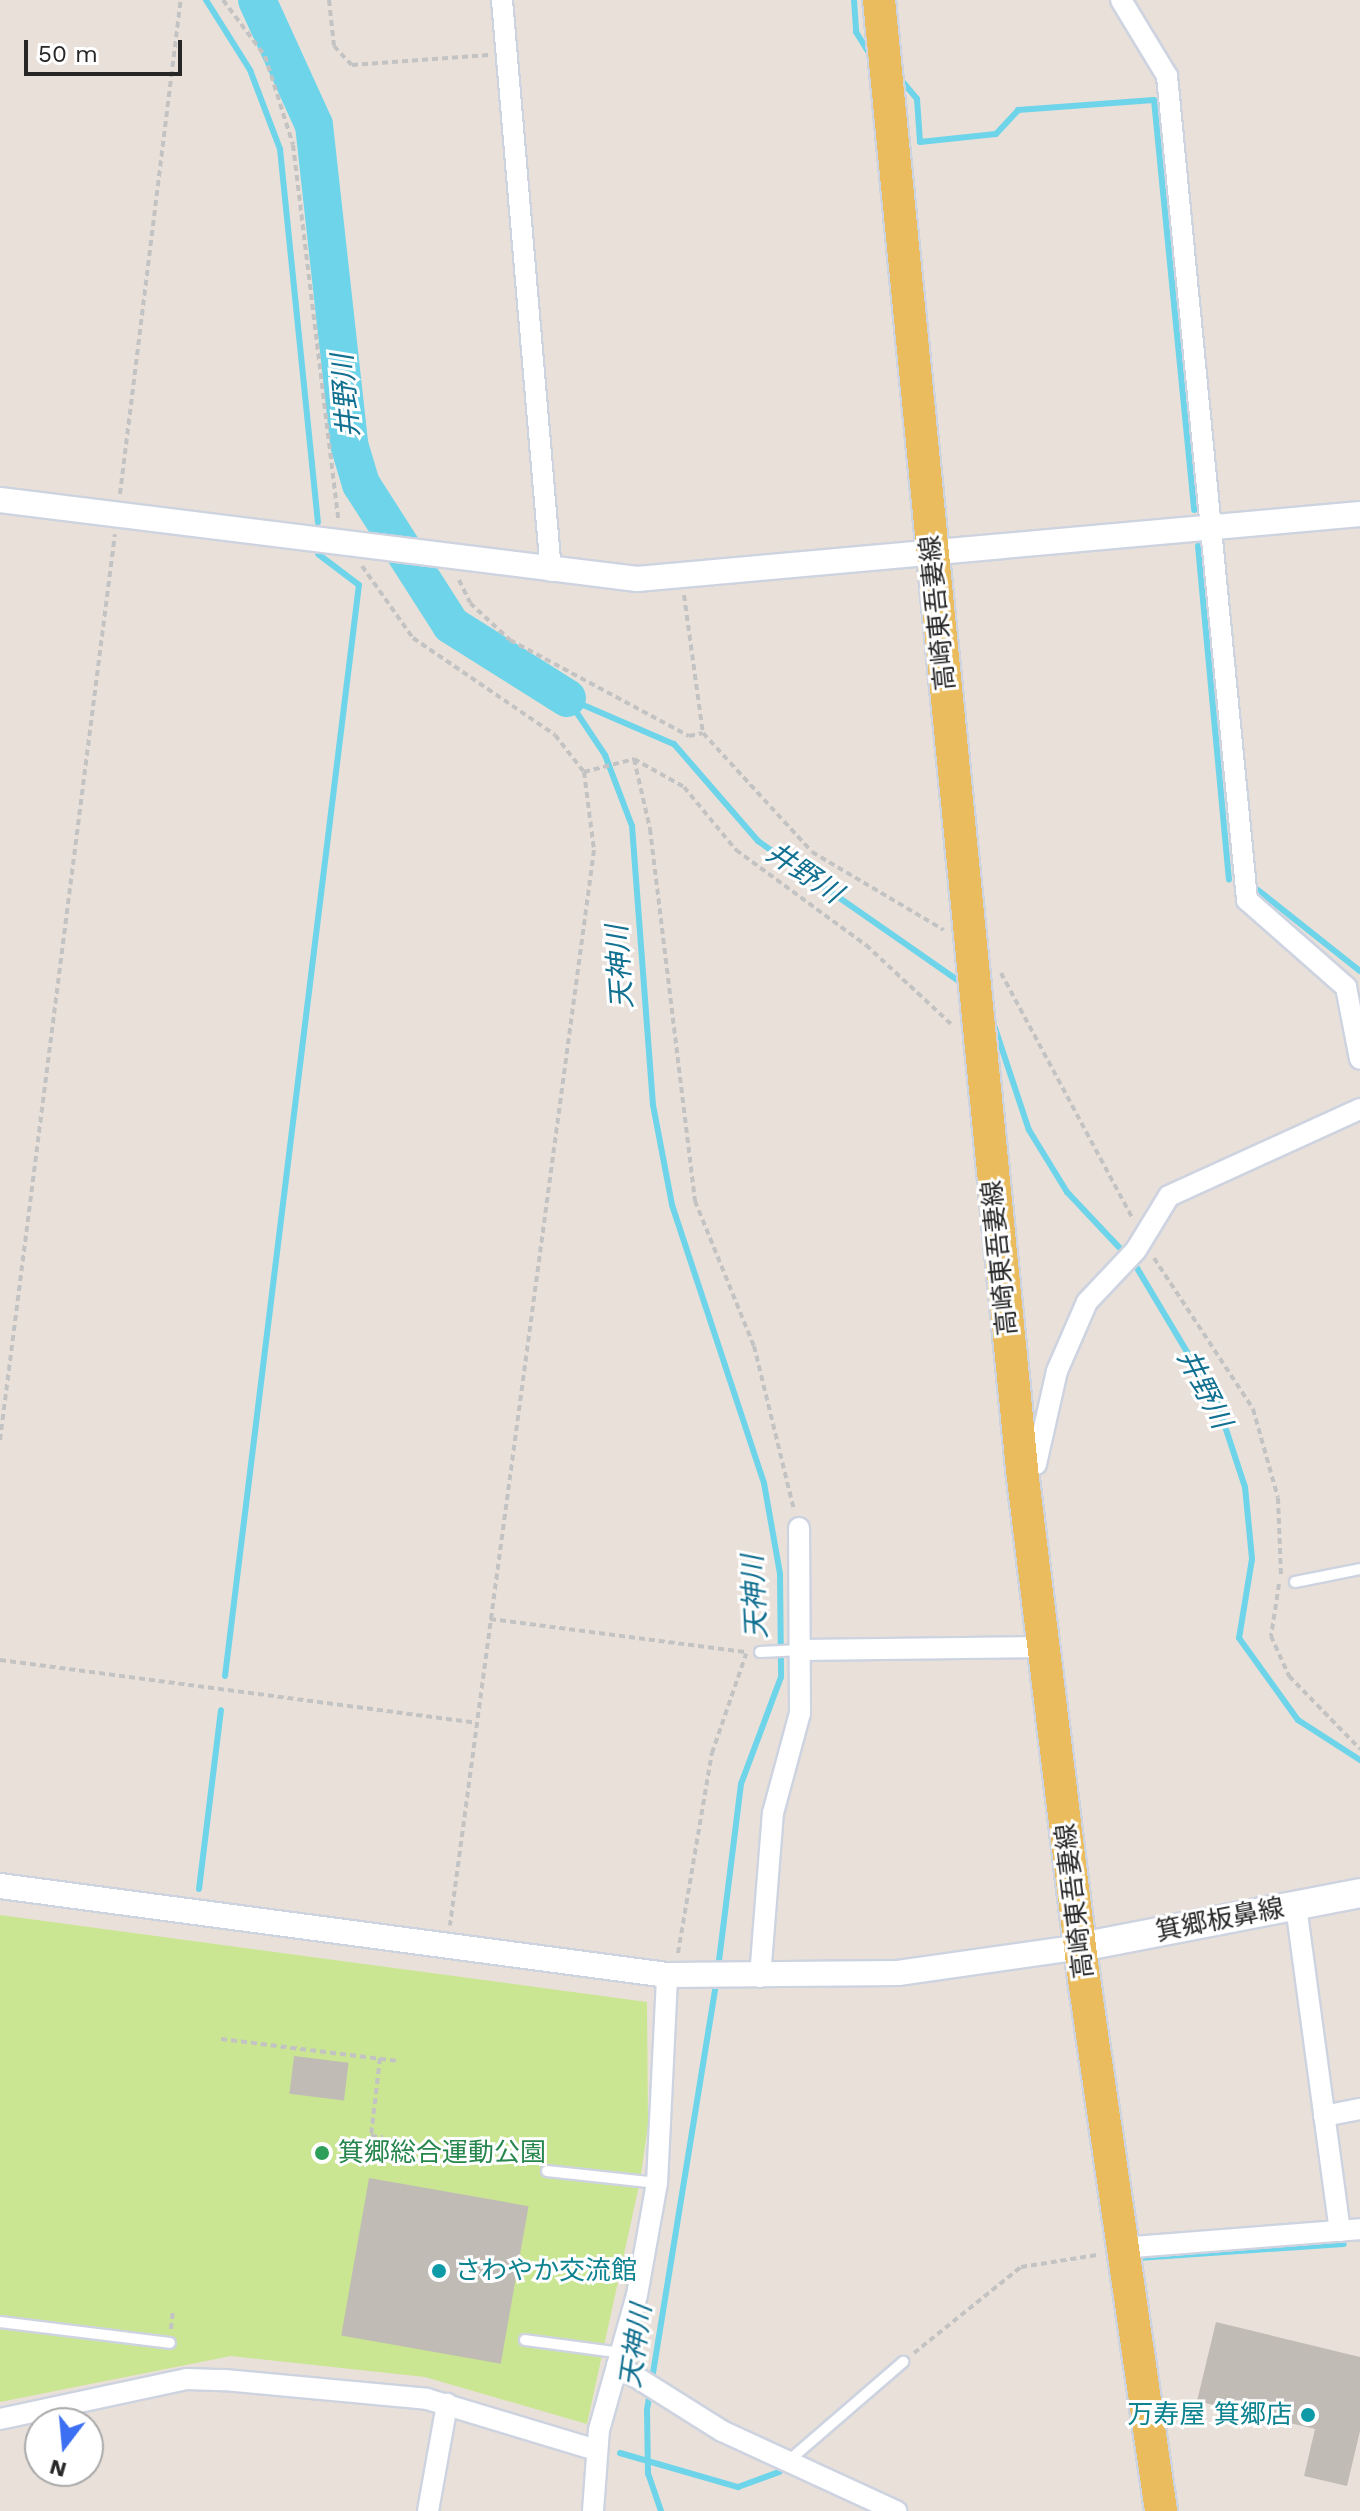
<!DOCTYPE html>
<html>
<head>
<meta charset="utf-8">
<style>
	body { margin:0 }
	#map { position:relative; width:1360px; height:2511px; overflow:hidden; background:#e9e1d9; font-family:"Work Sans","Noto Sans JP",sans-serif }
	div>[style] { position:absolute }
	.pitch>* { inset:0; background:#cae692 }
	.stream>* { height:6px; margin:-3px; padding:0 3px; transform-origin:3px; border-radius:3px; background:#6ed4e9 }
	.river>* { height:38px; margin:-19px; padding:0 19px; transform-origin:19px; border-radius:19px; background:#6ed4e9 }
	.building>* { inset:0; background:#c1bbb6; transform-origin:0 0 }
	.path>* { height:4px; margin-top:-2px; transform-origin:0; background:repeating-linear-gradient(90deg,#c3c3c3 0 6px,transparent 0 10px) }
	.roads { filter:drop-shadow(2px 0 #ced3e0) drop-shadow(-2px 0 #ced3e0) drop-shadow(0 2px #ced3e0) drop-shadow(0 -2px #ced3e0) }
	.service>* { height:10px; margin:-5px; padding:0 5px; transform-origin:5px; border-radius:5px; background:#fff }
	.minor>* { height:20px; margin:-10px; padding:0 10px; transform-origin:10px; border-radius:10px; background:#fff }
	.tertiary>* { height:24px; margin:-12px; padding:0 12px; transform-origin:12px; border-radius:12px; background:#fff }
	.secondary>* { height:28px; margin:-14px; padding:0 14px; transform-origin:14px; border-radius:14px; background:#fff }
	.primary>* { height:32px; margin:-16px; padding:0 16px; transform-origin:16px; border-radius:16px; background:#eabc5d }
	.dots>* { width:22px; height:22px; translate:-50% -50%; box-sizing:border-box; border:4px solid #fff; border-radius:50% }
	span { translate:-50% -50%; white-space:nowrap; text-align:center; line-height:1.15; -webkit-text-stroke:6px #fff; paint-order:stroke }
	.street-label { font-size:26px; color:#272727 }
	.leisure-label { font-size:26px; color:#27864d }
	.left { translate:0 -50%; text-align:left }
	.culture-label { font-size:26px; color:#0d838f }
	.right { translate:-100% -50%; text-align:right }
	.water-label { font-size:28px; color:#127090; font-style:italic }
	.north { position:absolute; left:24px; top:2407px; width:80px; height:80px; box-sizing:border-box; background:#fff; border:2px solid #a9a9a9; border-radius:50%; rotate:196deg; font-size:22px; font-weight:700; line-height:32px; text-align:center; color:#272727 }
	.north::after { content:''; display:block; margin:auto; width:28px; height:36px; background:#3d6ff2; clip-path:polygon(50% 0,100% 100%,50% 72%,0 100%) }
	.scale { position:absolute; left:24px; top:40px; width:158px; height:36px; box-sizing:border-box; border:4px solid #272727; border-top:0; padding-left:10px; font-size:24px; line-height:28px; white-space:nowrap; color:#272727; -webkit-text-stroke:6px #fff; paint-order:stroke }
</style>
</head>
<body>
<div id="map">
	<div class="pitch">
		<i style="clip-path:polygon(0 1915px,647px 2002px,648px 2125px,640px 2181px,587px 2424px,425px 2377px,231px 2356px,0 2402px)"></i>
	</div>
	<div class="stream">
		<i style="left:206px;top:0;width:83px;rotate:57.8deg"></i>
		<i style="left:250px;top:70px;width:85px;rotate:69.2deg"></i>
		<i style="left:280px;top:149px;width:375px;rotate:84.2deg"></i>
		<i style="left:854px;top:0;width:32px;rotate:86deg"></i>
		<i style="left:856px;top:32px;width:26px;rotate:58deg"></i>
		<i style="left:902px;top:81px;width:23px;rotate:50deg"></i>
		<i style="left:917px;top:99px;width:43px;rotate:86deg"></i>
		<i style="left:920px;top:142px;width:76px;rotate:-6deg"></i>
		<i style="left:996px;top:134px;width:33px;rotate:-47deg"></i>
		<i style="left:1018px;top:110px;width:136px;rotate:-4.2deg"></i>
		<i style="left:1154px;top:100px;width:412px;rotate:84.4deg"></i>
		<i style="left:1198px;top:546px;width:335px;rotate:84.7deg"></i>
		<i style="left:567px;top:698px;width:69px;rotate:56.3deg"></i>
		<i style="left:605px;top:755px;width:76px;rotate:69.2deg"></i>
		<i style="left:632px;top:826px;width:280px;rotate:85.7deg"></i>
		<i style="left:653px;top:1105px;width:102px;rotate:79.2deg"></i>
		<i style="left:672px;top:1205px;width:293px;rotate:71.7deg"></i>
		<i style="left:764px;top:1483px;width:92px;rotate:80deg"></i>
		<i style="left:780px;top:1574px;width:103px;rotate:89.4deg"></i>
		<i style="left:781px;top:1677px;width:114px;rotate:110.5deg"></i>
		<i style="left:741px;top:1784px;width:185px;rotate:97.1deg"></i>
		<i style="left:567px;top:698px;width:116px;rotate:23.3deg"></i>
		<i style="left:674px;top:744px;width:128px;rotate:49.1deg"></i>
		<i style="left:758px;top:841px;width:250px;rotate:34.9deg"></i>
		<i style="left:1258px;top:890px;width:130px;rotate:38.5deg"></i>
		<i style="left:991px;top:1016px;width:120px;rotate:71.6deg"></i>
		<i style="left:1029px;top:1130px;width:73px;rotate:58.5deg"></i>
		<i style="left:1067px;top:1192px;width:98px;rotate:46.7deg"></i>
		<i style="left:1134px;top:1263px;width:162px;rotate:59.2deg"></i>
		<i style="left:1217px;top:1402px;width:89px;rotate:71.8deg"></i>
		<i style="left:1245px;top:1487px;width:72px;rotate:84.4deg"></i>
		<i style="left:1252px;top:1559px;width:80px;rotate:99.3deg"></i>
		<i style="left:1239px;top:1638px;width:101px;rotate:54.3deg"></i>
		<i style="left:1298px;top:1720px;width:74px;rotate:32.8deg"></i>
		<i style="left:225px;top:1676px;width:1099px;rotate:-83deg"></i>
		<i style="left:359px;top:585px;width:51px;rotate:-142.9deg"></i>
		<i style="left:199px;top:1889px;width:180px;rotate:-83deg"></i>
		<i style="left:1138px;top:2258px;width:206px;rotate:-3.9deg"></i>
		<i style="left:620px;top:2453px;width:123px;rotate:16.1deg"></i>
		<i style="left:738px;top:2487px;width:44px;rotate:-20.1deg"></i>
		<i style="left:661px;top:2511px;width:39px;rotate:-109deg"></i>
		<i style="left:648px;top:2474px;width:64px;rotate:-90.9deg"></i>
		<i style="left:647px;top:2410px;width:437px;rotate:-80.8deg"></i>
	</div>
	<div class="river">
		<i style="left:257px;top:0;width:137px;rotate:65.5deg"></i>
		<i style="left:314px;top:125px;width:321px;rotate:83.7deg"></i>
		<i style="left:349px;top:444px;width:42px;rotate:73.3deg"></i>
		<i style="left:361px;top:484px;width:167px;rotate:57.4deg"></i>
		<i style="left:451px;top:625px;width:137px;rotate:32.2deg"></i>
	</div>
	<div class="building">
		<i style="left:294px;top:2056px;width:55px;height:38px;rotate:7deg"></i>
		<i style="left:369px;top:2178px;width:162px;height:160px;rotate:10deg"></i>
		<i style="clip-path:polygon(1216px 2322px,1360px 2357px,1360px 2431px,1347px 2486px,1304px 2476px,1315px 2429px,1197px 2401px)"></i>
	</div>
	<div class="path">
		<i style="left:223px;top:0;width:70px;rotate:53.1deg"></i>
		<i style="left:265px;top:56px;width:93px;rotate:72.5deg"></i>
		<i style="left:293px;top:145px;width:377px;rotate:83.1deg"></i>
		<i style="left:329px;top:0;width:46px;rotate:83.8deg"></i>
		<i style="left:334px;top:46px;width:26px;rotate:47deg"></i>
		<i style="left:352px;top:65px;width:137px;rotate:-4.2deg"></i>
		<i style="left:120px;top:494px;width:498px;rotate:-83deg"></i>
		<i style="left:362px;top:566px;width:88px;rotate:54.7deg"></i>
		<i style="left:413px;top:638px;width:172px;rotate:34.3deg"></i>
		<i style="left:555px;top:735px;width:47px;rotate:51.9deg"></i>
		<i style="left:584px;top:772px;width:79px;rotate:82.7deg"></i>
		<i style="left:594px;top:850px;width:1085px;rotate:97.63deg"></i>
		<i style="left:459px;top:580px;width:25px;rotate:64deg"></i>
		<i style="left:470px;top:603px;width:54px;rotate:42.8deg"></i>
		<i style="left:510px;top:640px;width:203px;rotate:28.2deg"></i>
		<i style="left:689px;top:736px;width:14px;rotate:-12deg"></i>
		<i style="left:684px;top:595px;width:139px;rotate:82.2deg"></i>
		<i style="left:703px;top:733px;width:161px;rotate:47.5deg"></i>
		<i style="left:812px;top:852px;width:153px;rotate:30.6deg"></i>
		<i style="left:634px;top:759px;width:72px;rotate:77.1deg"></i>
		<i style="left:650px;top:829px;width:375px;rotate:83.1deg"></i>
		<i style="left:695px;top:1201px;width:157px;rotate:67.9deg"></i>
		<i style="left:754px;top:1346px;width:169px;rotate:76.3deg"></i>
		<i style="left:584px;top:772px;width:52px;rotate:-14.6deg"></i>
		<i style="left:634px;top:759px;width:57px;rotate:29.2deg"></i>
		<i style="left:684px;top:787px;width:82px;rotate:50.5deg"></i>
		<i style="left:736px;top:850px;width:161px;rotate:36.2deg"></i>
		<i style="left:866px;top:945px;width:116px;rotate:42.9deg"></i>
		<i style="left:1001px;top:973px;width:279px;rotate:61.8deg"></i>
		<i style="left:1154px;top:1258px;width:181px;rotate:56.7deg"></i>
		<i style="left:1253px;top:1409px;width:92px;rotate:74.3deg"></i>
		<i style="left:1278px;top:1498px;width:78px;rotate:87.8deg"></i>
		<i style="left:0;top:1440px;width:913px;rotate:-82.77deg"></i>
		<i style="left:1279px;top:1584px;width:53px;rotate:98.7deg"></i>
		<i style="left:1271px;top:1636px;width:44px;rotate:65.8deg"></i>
		<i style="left:1289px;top:1676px;width:102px;rotate:45.8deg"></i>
		<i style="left:490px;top:1619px;width:257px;rotate:7.4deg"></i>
		<i style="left:0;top:1660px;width:480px;rotate:7.5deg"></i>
		<i style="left:678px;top:1953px;width:203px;rotate:-80.4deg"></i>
		<i style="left:712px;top:1753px;width:105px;rotate:-71deg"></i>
		<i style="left:221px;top:2039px;width:178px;rotate:7.1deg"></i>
		<i style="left:380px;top:2058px;width:79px;rotate:96.6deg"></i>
		<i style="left:371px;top:2136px;width:12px;rotate:5deg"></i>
		<i style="left:171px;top:2329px;width:20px;rotate:-84deg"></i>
		<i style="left:914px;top:2353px;width:137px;rotate:-38.8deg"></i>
		<i style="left:1021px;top:2267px;width:77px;rotate:-9deg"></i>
	</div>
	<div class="roads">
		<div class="service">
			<i style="left:1295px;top:1582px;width:66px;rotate:-11.3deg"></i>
			<i style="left:760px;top:1652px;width:42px;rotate:-2.7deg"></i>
			<i style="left:547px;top:2171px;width:111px;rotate:6.2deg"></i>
			<i style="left:0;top:2322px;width:171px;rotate:7deg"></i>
			<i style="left:525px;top:2340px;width:98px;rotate:7.6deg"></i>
			<i style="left:786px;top:2463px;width:155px;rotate:-40.8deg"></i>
		</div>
		<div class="minor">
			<i style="left:502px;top:0;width:573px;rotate:85.1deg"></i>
			<i style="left:1121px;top:0;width:89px;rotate:58.8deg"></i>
			<i style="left:1167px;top:76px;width:828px;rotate:84.45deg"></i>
			<i style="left:1247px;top:900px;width:132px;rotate:41.3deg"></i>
			<i style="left:1346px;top:987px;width:73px;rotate:79deg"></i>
			<i style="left:1022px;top:1470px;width:15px;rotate:-23deg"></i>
			<i style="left:1036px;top:1464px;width:95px;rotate:-77.3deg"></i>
			<i style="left:1057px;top:1371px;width:75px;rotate:-66.5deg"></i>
			<i style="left:1087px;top:1302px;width:71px;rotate:-46.7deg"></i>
			<i style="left:1136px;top:1250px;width:63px;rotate:-58.6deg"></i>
			<i style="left:1169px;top:1196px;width:210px;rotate:-24.5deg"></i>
			<i style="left:802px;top:1650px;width:241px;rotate:-0.7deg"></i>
			<i style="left:1296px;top:1906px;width:328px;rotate:82.3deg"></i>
			<i style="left:760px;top:1977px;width:165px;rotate:-85.5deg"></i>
			<i style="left:773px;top:1813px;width:104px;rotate:-74.9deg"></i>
			<i style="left:800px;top:1713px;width:185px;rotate:-90.3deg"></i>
			<i style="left:1324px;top:2116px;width:37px;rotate:-11deg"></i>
			<i style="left:1121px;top:2248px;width:240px;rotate:-4.5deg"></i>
			<i style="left:617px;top:2365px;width:124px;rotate:32.2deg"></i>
			<i style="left:722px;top:2431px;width:192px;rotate:24.7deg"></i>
			<i style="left:0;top:2419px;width:191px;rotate:-12.1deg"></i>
			<i style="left:187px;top:2379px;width:37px;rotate:2deg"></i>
			<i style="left:224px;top:2380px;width:204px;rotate:5.3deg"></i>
			<i style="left:427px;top:2399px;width:177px;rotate:16.8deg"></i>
			<i style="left:428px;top:2511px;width:109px;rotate:-79.9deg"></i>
			<i style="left:593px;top:2511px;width:81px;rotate:-85.8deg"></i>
			<i style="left:599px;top:2430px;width:140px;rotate:-74.3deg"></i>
			<i style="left:637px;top:2295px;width:114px;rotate:-79.9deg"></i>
			<i style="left:657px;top:2183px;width:208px;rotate:-87.2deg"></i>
		</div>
		<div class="tertiary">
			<i style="left:0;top:500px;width:642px;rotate:7.07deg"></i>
			<i style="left:637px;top:579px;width:726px;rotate:-5.14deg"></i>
			<i style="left:0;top:1886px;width:673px;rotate:7.6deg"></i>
			<i style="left:667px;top:1975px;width:231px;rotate:-0.5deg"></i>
			<i style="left:898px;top:1973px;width:184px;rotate:-8.1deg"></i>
		</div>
		<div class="secondary">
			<i style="left:1080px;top:1947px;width:285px;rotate:-10.9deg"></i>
		</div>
		<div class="primary">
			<i style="left:879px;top:0;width:1477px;rotate:84.44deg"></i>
			<i style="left:1022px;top:1470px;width:513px;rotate:83.06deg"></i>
			<i style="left:1084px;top:1979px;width:538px;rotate:81.76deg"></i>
		</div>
	</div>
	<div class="dots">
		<i style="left:322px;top:2153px;background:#2e9e5b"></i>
		<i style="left:439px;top:2271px;background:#0f9aa8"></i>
		<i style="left:1308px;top:2415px;background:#0f9aa8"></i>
	</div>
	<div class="street-label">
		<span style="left:938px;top:613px;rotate:-96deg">高崎東吾妻線</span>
		<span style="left:1000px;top:1258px;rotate:-96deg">高崎東吾妻線</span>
		<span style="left:1075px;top:1901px;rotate:-97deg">高崎東吾妻線</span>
		<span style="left:1220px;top:1920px;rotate:-11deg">箕郷板鼻線</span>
	</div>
	<div class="leisure-label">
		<span class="left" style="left:338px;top:2153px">箕郷総合運動公園</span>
	</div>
	<div class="culture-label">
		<span class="left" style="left:455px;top:2271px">さわやか交流館</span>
		<span class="right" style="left:1292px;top:2415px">万寿屋 箕郷店</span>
	</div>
	<div class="water-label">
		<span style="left:346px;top:396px;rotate:-95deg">井野川</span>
		<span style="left:804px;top:873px;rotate:34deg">井野川</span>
		<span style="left:620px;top:967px;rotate:-94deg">天神川</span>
		<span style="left:1204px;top:1389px;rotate:63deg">井野川</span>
		<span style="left:755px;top:1597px;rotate:-93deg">天神川</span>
		<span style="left:636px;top:2346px;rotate:-82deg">天神川</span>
	</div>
	<div class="north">N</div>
	<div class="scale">50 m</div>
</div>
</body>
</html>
